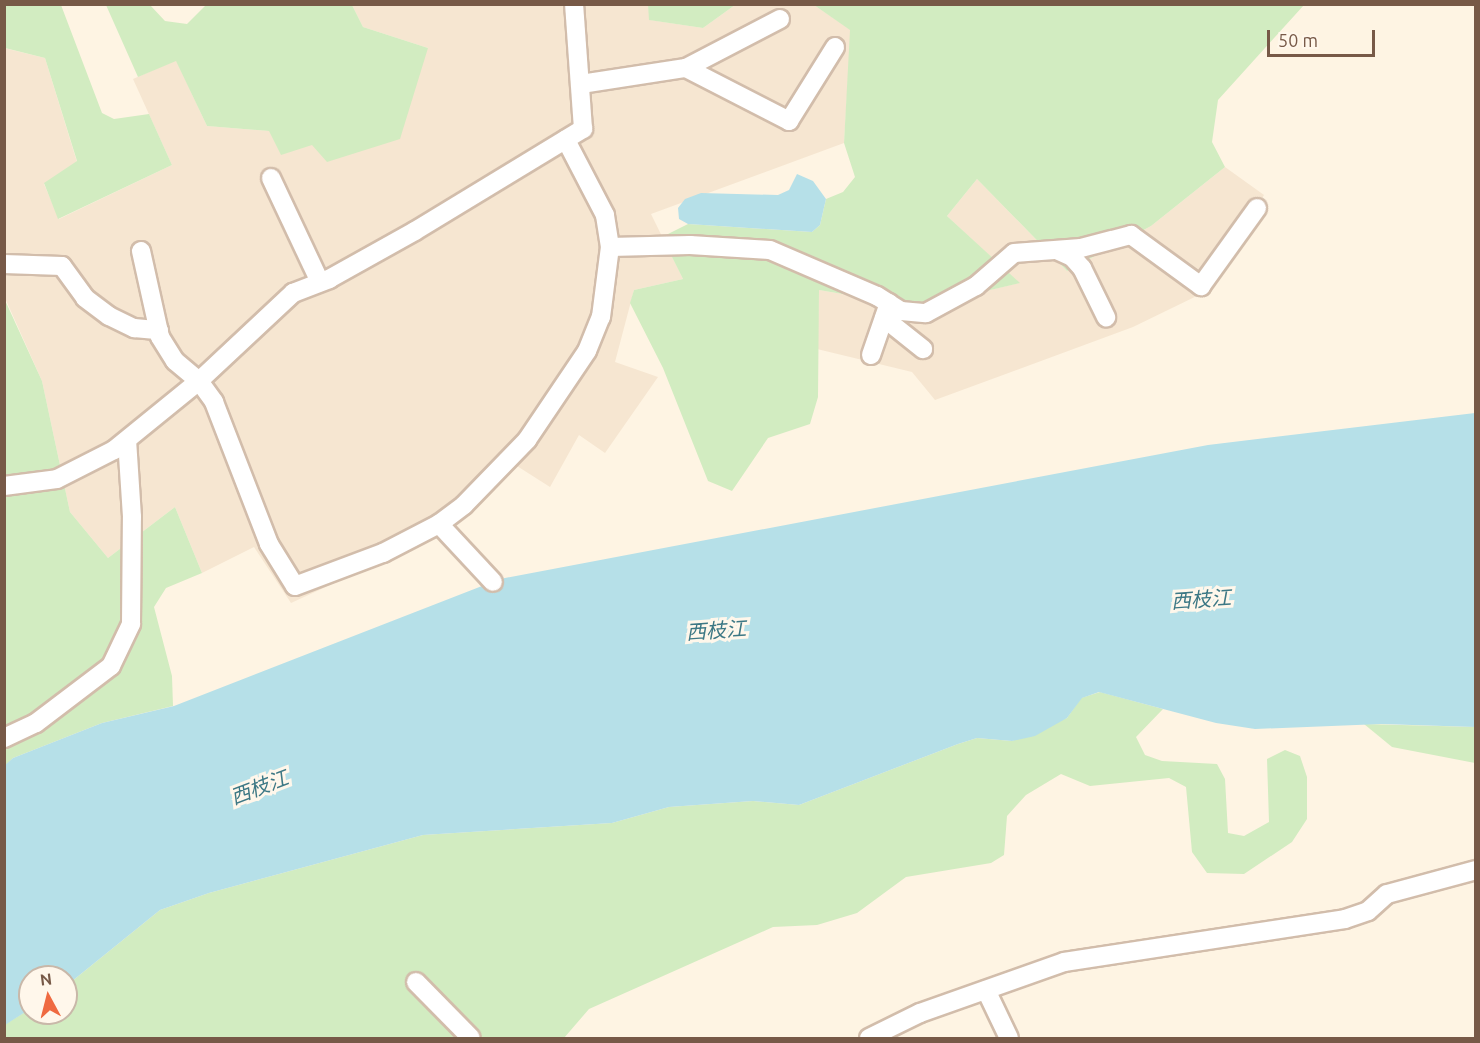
<!DOCTYPE html>
<html>
<head>
<meta charset="utf-8">
<style>
	body { margin:0 }
	#map { position:relative; width:1480px; height:1043px; overflow:hidden; background:#fef4e3; font-family:Ubuntu,"Noto Sans SC",sans-serif }
	div>[style] { position:absolute }
	.residential>* { inset:0; background:#f6e6d1 }
	.green>* { inset:0; background:#d2ecc1 }
	.water>* { inset:0; background:#b6e0e8 }
	.roads { filter:drop-shadow(2px 0 #d2bdab) drop-shadow(-2px 0 #d2bdab) drop-shadow(0 2px #d2bdab) drop-shadow(0 -2px #d2bdab) }
	.minor>* { height:18px; margin:-9px; padding:0 9px; transform-origin:9px; border-radius:9px; background:#fff }
	span { translate:-50% -50%; white-space:nowrap; text-align:center; line-height:1.15; -webkit-text-stroke:6px #fff7eb; paint-order:stroke }
	.water-label { font-size:20px; color:#3d7885; font-style:italic }
	.frame { position:absolute; inset:0; border:6px solid #775947; pointer-events:none }
	.north { position:absolute; left:18px; top:965px; width:60px; height:60px; box-sizing:border-box; background:#fff7eb; border:2px solid #c9b8a9; border-radius:50%; rotate:353deg; font-size:16px; font-weight:700; line-height:24px; text-align:center; color:#775947 }
	.north::after { content:''; display:block; margin:auto; width:21px; height:27px; background:#ef6a41; clip-path:polygon(50% 0,100% 100%,50% 72%,0 100%) }
	.scale { position:absolute; left:1267px; top:30px; width:108px; height:27px; box-sizing:border-box; border:3px solid #775947; border-top:0; padding-left:8px; font-size:18px; line-height:21px; white-space:nowrap; color:#775947; -webkit-text-stroke:4px #fff7eb; paint-order:stroke }
</style>
</head>
<body>
<div id="map">
	<div class="residential">
		<i style="clip-path:polygon(352px 5px,648px 5px,650px 20px,703px 28px,735px 5px,814px 5px,851px 30px,844px 143px,651px 214px,683px 279px,634px 290px,615px 362px,658px 377px,605px 453px,579px 435px,550px 487px,517px 466px,443px 533px,291px 603px,254px 547px,202px 573px,175px 507px,108px 558px,70px 512px,42px 381px,5px 298px,4px 48px,45px 58px,77px 162px,44px 184px,59px 219px,172px 165px,133px 79px,176px 60px,207px 126px,269px 131px,428px 48px,363px 27px)"></i>
		<i style="clip-path:polygon(1225px 167px,1264px 195px,1207px 291px,1133px 327px,935px 400px,912px 372px,817px 349px,819px 290px,918px 307px,1019px 283px,947px 216px,977px 179px,1067px 271px,1151px 226px)"></i>
	</div>
	<div class="green">
		<i style="clip-path:polygon(5px 4px,61px 5px,102px 113px,114px 119px,149px 114px,172px 165px,58px 219px,44px 183px,77px 161px,45px 58px,5px 48px)"></i>
		<i style="clip-path:polygon(106px 5px,150px 5px,165px 21px,187px 24px,206px 5px,352px 5px,363px 27px,428px 48px,400px 139px,327px 162px,312px 145px,281px 155px,269px 131px,207px 126px,176px 61px,138px 77px)"></i>
		<i style="clip-path:polygon(648px 5px,648px 4px,735px 5px,703px 28px,649px 20px)"></i>
		<i style="clip-path:polygon(814px 5px,1304px 5px,1218px 100px,1212px 142px,1225px 167px,1151px 226px,1067px 271px,977px 179px,947px 216px,1020px 283px,918px 307px,819px 290px,818px 397px,810px 424px,768px 438px,732px 491px,708px 481px,663px 368px,630px 303px,634px 290px,683px 279px,662px 237px,688px 224px,812px 232px,820px 225px,826px 199px,843px 192px,855px 177px,844px 143px,850px 30px)"></i>
		<i style="clip-path:polygon(4px 298px,42px 381px,70px 512px,108px 558px,175px 507px,202px 573px,166px 588px,154px 607px,172px 676px,173px 706px,102px 723px,13px 758px,5px 766px)"></i>
		<i style="clip-path:polygon(1100px 692px,1163px 709px,1136px 737px,1145px 755px,1162px 761px,1217px 764px,1225px 779px,1228px 833px,1244px 836px,1269px 822px,1267px 759px,1285px 750px,1300px 756px,1307px 777px,1307px 819px,1292px 842px,1244px 874px,1207px 873px,1192px 852px,1186px 787px,1169px 778px,1090px 786px,1061px 774px,1026px 795px,1007px 816px,1004px 855px,991px 863px,906px 877px,857px 913px,817px 925px,773px 927px,589px 1009px,564px 1038px,5px 1038px,4px 1025px,30px 1009px,30px 1013px,66px 1013px,66px 986px,160px 910px,209px 893px,423px 835px,612px 823px,669px 807px,753px 801px,799px 805px,958px 744px,977px 738px,1012px 741px,1067px 718px,1081px 698px)"></i>
		<i style="clip-path:polygon(1364px 724px,1475px 727px,1475px 763px,1392px 747px)"></i>
	</div>
	<div class="water">
		<i style="clip-path:polygon(797px 174px,813px 181px,826px 199px,820px 225px,812px 232px,688px 224px,679px 219px,678px 208px,685px 199px,701px 193px,778px 195px,789px 190px)"></i>
		<i style="clip-path:polygon(1475px 413px,1475px 727px,1381px 724px,1255px 729px,1216px 723px,1099px 692px,1082px 698px,1067px 718px,1035px 736px,1012px 741px,977px 738px,958px 744px,799px 805px,753px 801px,669px 807px,612px 823px,423px 835px,209px 893px,160px 910px,66px 986px,66px 977px,30px 977px,30px 1009px,5px 1025px,4px 766px,13px 758px,102px 723px,174px 706px,500px 579px,1208px 445px)"></i>
	</div>
	<div class="roads">
		<div class="minor">
			<i style="left:686px;top:68px;width:116px;rotate:27.2deg"></i>
			<i style="left:789px;top:121px;width:87px;rotate:-58.1deg"></i>
			<i style="left:581px;top:84px;width:106px;rotate:-8.7deg"></i>
			<i style="left:686px;top:68px;width:106px;rotate:-27.5deg"></i>
			<i style="left:271px;top:178px;width:115px;rotate:64.8deg"></i>
			<i style="left:610px;top:247px;width:80px;rotate:-1.4deg"></i>
			<i style="left:690px;top:245px;width:80px;rotate:3.6deg"></i>
			<i style="left:770px;top:250px;width:116px;rotate:23.3deg"></i>
			<i style="left:877px;top:296px;width:28px;rotate:32deg"></i>
			<i style="left:901px;top:311px;width:25px;rotate:5deg"></i>
			<i style="left:926px;top:313px;width:57px;rotate:-28.4deg"></i>
			<i style="left:976px;top:286px;width:50px;rotate:-41deg"></i>
			<i style="left:1014px;top:253px;width:67px;rotate:-4.3deg"></i>
			<i style="left:1081px;top:248px;width:52px;rotate:-14.6deg"></i>
			<i style="left:1131px;top:235px;width:87px;rotate:36.1deg"></i>
			<i style="left:1201px;top:286px;width:96px;rotate:-54.3deg"></i>
			<i style="left:141px;top:251px;width:88px;rotate:77.5deg"></i>
			<i style="left:160px;top:337px;width:28px;rotate:58deg"></i>
			<i style="left:175px;top:361px;width:31px;rotate:40deg"></i>
			<i style="left:199px;top:381px;width:26px;rotate:54deg"></i>
			<i style="left:214px;top:402px;width:152px;rotate:68.8deg"></i>
			<i style="left:269px;top:544px;width:49px;rotate:58.2deg"></i>
			<i style="left:295px;top:586px;width:94px;rotate:-20.6deg"></i>
			<i style="left:383px;top:553px;width:63px;rotate:-27.4deg"></i>
			<i style="left:439px;top:524px;width:31px;rotate:-37deg"></i>
			<i style="left:464px;top:505px;width:91px;rotate:-45.9deg"></i>
			<i style="left:527px;top:440px;width:107px;rotate:-56deg"></i>
			<i style="left:587px;top:351px;width:37px;rotate:-68deg"></i>
			<i style="left:601px;top:317px;width:71px;rotate:-82.7deg"></i>
			<i style="left:610px;top:247px;width:32px;rotate:-99deg"></i>
			<i style="left:605px;top:215px;width:85px;rotate:-117.5deg"></i>
			<i style="left:1059px;top:251px;width:14px;rotate:25deg"></i>
			<i style="left:1072px;top:257px;width:15px;rotate:48deg"></i>
			<i style="left:1082px;top:268px;width:55px;rotate:63.9deg"></i>
			<i style="left:4px;top:264px;width:58px;rotate:2deg"></i>
			<i style="left:62px;top:266px;width:39px;rotate:54deg"></i>
			<i style="left:85px;top:298px;width:30px;rotate:37deg"></i>
			<i style="left:109px;top:316px;width:28px;rotate:26deg"></i>
			<i style="left:134px;top:328px;width:25px;rotate:5deg"></i>
			<i style="left:884px;top:318px;width:50px;rotate:38.5deg"></i>
			<i style="left:871px;top:355px;width:55px;rotate:-70.9deg"></i>
			<i style="left:4px;top:486px;width:53px;rotate:-7.5deg"></i>
			<i style="left:57px;top:479px;width:64px;rotate:-27deg"></i>
			<i style="left:114px;top:450px;width:109px;rotate:-39.1deg"></i>
			<i style="left:199px;top:381px;width:129px;rotate:-43.1deg"></i>
			<i style="left:293px;top:293px;width:39px;rotate:-21deg"></i>
			<i style="left:329px;top:279px;width:98px;rotate:-29.2deg"></i>
			<i style="left:415px;top:231px;width:197px;rotate:-31.3deg"></i>
			<i style="left:583px;top:129px;width:125px;rotate:-94.1deg"></i>
			<i style="left:439px;top:524px;width:79px;rotate:47deg"></i>
			<i style="left:4px;top:738px;width:35px;rotate:-25deg"></i>
			<i style="left:36px;top:723px;width:94px;rotate:-37.2deg"></i>
			<i style="left:111px;top:666px;width:47px;rotate:-64.5deg"></i>
			<i style="left:131px;top:624px;width:107px;rotate:-89.5deg"></i>
			<i style="left:132px;top:517px;width:77px;rotate:-93.7deg"></i>
			<i style="left:416px;top:982px;width:78px;rotate:45.5deg"></i>
			<i style="left:986px;top:990px;width:53px;rotate:64.4deg"></i>
			<i style="left:869px;top:1038px;width:57px;rotate:-26.1deg"></i>
			<i style="left:920px;top:1013px;width:153px;rotate:-19.5deg"></i>
			<i style="left:1064px;top:962px;width:284px;rotate:-8.7deg"></i>
			<i style="left:1345px;top:919px;width:24px;rotate:-19deg"></i>
			<i style="left:1368px;top:911px;width:25px;rotate:-42deg"></i>
			<i style="left:1387px;top:894px;width:92px;rotate:-15.1deg"></i>
		</div>
	</div>
	<div class="water-label">
		<span style="left:1201px;top:599px;rotate:-4deg">西枝江</span>
		<span style="left:716px;top:630px;rotate:-4deg">西枝江</span>
		<span style="left:259px;top:787px;rotate:-21deg">西枝江</span>
	</div>
	<div class="frame"></div>
	<div class="north">N</div>
	<div class="scale">50 m</div>
</div>
</body>
</html>
